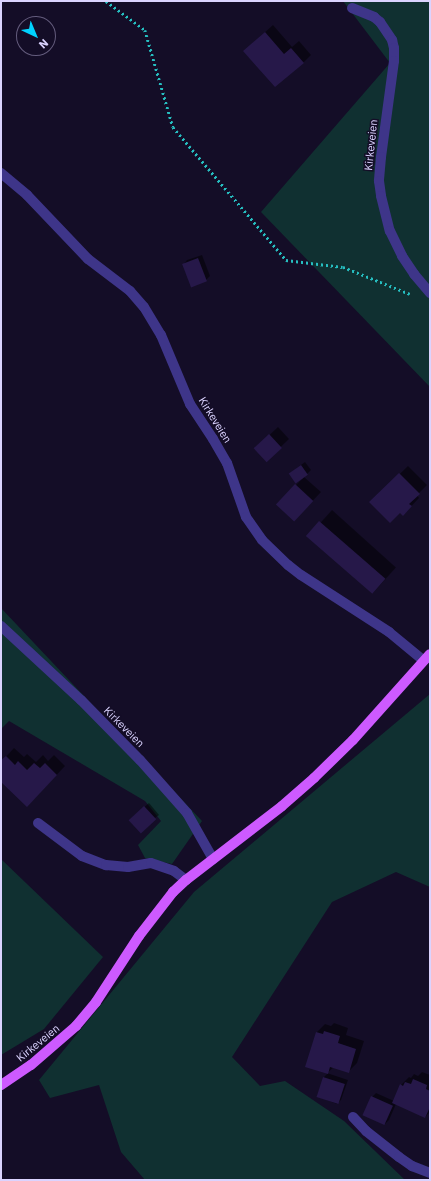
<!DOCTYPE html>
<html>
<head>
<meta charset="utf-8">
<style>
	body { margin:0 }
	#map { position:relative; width:431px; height:1181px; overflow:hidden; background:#140d27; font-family:"IBM Plex Sans",sans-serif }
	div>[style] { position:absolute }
	.green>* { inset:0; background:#103031 }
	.shadow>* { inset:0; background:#0007; transform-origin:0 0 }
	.building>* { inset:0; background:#261849; transform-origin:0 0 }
	.path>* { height:2.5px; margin-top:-1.25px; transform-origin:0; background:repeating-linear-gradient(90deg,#26bec0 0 2px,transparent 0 5px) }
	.minor>* { height:10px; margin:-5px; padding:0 5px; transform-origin:5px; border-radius:5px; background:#3e3589 }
	.major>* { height:10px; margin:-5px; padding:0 5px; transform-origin:5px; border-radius:5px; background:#cd5aff }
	span { translate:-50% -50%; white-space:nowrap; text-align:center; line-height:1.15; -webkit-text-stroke:3px #140d27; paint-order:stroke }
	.street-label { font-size:11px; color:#dbd3ff }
	.frame { position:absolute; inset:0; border:2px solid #dbd3ff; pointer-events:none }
	.north { position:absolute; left:16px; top:16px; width:40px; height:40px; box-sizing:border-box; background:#140d27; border:1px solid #645c7d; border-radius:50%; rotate:136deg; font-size:11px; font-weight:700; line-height:16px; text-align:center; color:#dbd3ff }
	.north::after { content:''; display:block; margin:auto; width:14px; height:18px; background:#00d2fe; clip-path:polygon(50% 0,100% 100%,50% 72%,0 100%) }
</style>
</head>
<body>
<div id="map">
	<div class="green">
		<i style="clip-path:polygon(343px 1px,430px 1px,430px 387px,261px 212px,390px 63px)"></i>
		<i style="clip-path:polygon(1px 608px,202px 821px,172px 864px,145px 858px,138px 845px,161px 821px,145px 801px,9px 721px,1px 729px)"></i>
		<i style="clip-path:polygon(430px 694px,430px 887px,396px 872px,332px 902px,232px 1057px,260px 1086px,285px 1081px,344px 1121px,405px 1180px,145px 1180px,121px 1152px,99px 1085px,50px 1098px,39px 1080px,194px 892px)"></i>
		<i style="clip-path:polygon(1px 859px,103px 957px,44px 1029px,1px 1055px)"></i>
	</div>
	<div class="shadow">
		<i style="clip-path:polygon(273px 25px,292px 47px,299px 41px,311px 55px,303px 63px,253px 43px)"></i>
		<i style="clip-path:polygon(202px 255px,210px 276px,206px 280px,184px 264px,187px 260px)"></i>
		<i style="clip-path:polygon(278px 427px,289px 439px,266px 461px,263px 441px)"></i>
		<i style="clip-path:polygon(305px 462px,311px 470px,304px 477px,321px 492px,303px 511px,296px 485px,303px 478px,290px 473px)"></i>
		<i style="clip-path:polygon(408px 466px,427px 485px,417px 495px,419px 498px,403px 515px,400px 512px,371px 502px)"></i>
		<i style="left:332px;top:510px;width:86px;height:35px;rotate:42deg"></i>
		<i style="clip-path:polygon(14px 748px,24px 757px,27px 754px,36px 762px,43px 755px,48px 761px,54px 755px,65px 766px,35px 798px,1px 782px,1px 762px)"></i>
		<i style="clip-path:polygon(149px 803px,159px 815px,155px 818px,134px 816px)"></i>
		<i style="clip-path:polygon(334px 1023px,348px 1028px,346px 1035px,364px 1041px,357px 1063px,348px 1072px,334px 1067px,327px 1073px,348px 1080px,341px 1100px,337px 1104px,317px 1096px,324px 1077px,328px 1073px,306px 1066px,317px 1032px,325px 1024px,331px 1026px)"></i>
		<i style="clip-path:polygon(422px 1072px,430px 1075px,430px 1112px,425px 1117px,396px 1104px,389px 1120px,385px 1124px,372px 1097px,376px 1093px,394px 1101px,401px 1085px,409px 1077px,411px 1078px,414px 1074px,418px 1076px)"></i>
	</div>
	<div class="building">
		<i style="clip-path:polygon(265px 32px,284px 54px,291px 48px,304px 63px,275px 87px,243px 51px)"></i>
		<i style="left:198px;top:258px;width:25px;height:17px;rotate:69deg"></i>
		<i style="left:269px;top:434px;width:19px;height:21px;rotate:47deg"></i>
		<i style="left:301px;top:465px;width:12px;height:15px;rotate:55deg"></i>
		<i style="clip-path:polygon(399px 473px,420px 494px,409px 504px,412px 506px,403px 516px,400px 513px,390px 523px,369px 502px)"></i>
		<i style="left:295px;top:484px;width:25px;height:28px;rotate:43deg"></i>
		<i style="left:319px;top:521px;width:88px;height:20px;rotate:41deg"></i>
		<i style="clip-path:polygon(6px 756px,15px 765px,18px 761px,27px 770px,34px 763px,40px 768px,45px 763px,57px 775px,27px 807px,1px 782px,1px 760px)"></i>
		<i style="left:144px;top:806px;width:18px;height:21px;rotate:47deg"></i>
		<i style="clip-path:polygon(324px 1031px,340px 1036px,338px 1043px,356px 1049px,349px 1073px,330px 1067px,328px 1074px,305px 1067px,316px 1032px,323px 1034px)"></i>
		<i style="left:323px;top:1077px;width:23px;height:21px;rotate:18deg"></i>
		<i style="clip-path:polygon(413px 1079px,427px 1085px,426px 1089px,430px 1091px,430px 1107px,425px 1118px,392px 1103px,400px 1084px,403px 1086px,405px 1082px,411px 1084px)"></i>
		<i style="left:371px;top:1096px;width:24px;height:21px;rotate:24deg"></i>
	</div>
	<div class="path">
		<i style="left:106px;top:1px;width:49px;rotate:36.6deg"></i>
		<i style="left:145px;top:30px;width:101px;rotate:73.9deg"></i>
		<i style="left:173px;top:127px;width:175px;rotate:49.6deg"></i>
		<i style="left:286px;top:260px;width:57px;rotate:7deg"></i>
		<i style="left:343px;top:267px;width:72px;rotate:21.9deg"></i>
	</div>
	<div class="minor">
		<i style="left:352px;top:8px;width:24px;rotate:22deg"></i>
		<i style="left:374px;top:17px;width:8px;rotate:40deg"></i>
		<i style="left:380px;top:22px;width:22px;rotate:56deg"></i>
		<i style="left:392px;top:40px;width:8px;rotate:76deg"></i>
		<i style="left:394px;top:48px;width:13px;rotate:90deg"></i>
		<i style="left:394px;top:61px;width:97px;rotate:97.7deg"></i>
		<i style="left:381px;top:157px;width:24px;rotate:95deg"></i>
		<i style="left:379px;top:181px;width:15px;rotate:82deg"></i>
		<i style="left:381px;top:196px;width:36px;rotate:76deg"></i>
		<i style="left:390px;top:231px;width:28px;rotate:64deg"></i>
		<i style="left:402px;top:256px;width:22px;rotate:56deg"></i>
		<i style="left:414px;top:274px;width:25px;rotate:50deg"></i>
		<i style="left:1px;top:173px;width:34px;rotate:40deg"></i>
		<i style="left:27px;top:195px;width:88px;rotate:46.4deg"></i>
		<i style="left:88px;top:259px;width:53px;rotate:37.3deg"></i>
		<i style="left:130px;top:291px;width:21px;rotate:49deg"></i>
		<i style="left:144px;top:307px;width:33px;rotate:59deg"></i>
		<i style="left:161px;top:335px;width:75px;rotate:67.2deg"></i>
		<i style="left:190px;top:404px;width:42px;rotate:56.7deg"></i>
		<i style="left:213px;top:439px;width:28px;rotate:60deg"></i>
		<i style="left:227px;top:463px;width:57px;rotate:70.6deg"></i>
		<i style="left:246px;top:517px;width:28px;rotate:55deg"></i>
		<i style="left:262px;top:540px;width:36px;rotate:44deg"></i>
		<i style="left:288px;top:565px;width:16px;rotate:38deg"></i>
		<i style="left:301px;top:575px;width:105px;rotate:32.9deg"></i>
		<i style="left:389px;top:632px;width:45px;rotate:39.6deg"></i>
		<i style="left:1px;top:626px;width:109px;rotate:42.8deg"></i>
		<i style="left:81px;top:700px;width:84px;rotate:45.5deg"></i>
		<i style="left:140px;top:760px;width:71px;rotate:48.4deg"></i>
		<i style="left:187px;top:813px;width:53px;rotate:60.5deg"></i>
		<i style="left:38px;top:823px;width:55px;rotate:36.9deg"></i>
		<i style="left:82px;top:856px;width:26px;rotate:21deg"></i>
		<i style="left:106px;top:865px;width:22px;rotate:5deg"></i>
		<i style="left:128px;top:867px;width:23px;rotate:-10deg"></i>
		<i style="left:151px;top:863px;width:24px;rotate:19deg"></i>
		<i style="left:174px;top:871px;width:15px;rotate:37deg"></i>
		<i style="left:353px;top:1117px;width:19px;rotate:47deg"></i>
		<i style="left:366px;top:1131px;width:42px;rotate:38.2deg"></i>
		<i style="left:399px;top:1157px;width:16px;rotate:35deg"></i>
		<i style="left:412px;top:1166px;width:19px;rotate:21deg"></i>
	</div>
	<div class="major">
		<i style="left:1px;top:1085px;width:36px;rotate:-34deg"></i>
		<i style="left:31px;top:1065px;width:60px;rotate:-40.9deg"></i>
		<i style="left:76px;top:1026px;width:31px;rotate:-50deg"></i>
		<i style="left:96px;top:1002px;width:79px;rotate:-56.9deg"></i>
		<i style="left:139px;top:936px;width:56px;rotate:-52.3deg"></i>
		<i style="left:173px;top:892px;width:18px;rotate:-43deg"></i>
		<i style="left:186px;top:880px;width:121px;rotate:-37.6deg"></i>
		<i style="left:282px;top:806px;width:43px;rotate:-41.2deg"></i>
		<i style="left:314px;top:778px;width:54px;rotate:-44.3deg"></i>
		<i style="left:353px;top:740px;width:115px;rotate:-48.2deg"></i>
	</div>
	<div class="street-label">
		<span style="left:371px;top:145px;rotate:-84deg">Kirkeveien</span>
		<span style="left:215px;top:420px;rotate:58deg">Kirkeveien</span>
		<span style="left:124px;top:727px;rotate:45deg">Kirkeveien</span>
		<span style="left:38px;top:1043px;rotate:-39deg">Kirkeveien</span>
	</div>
	<div class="frame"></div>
	<div class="north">N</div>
</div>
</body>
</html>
